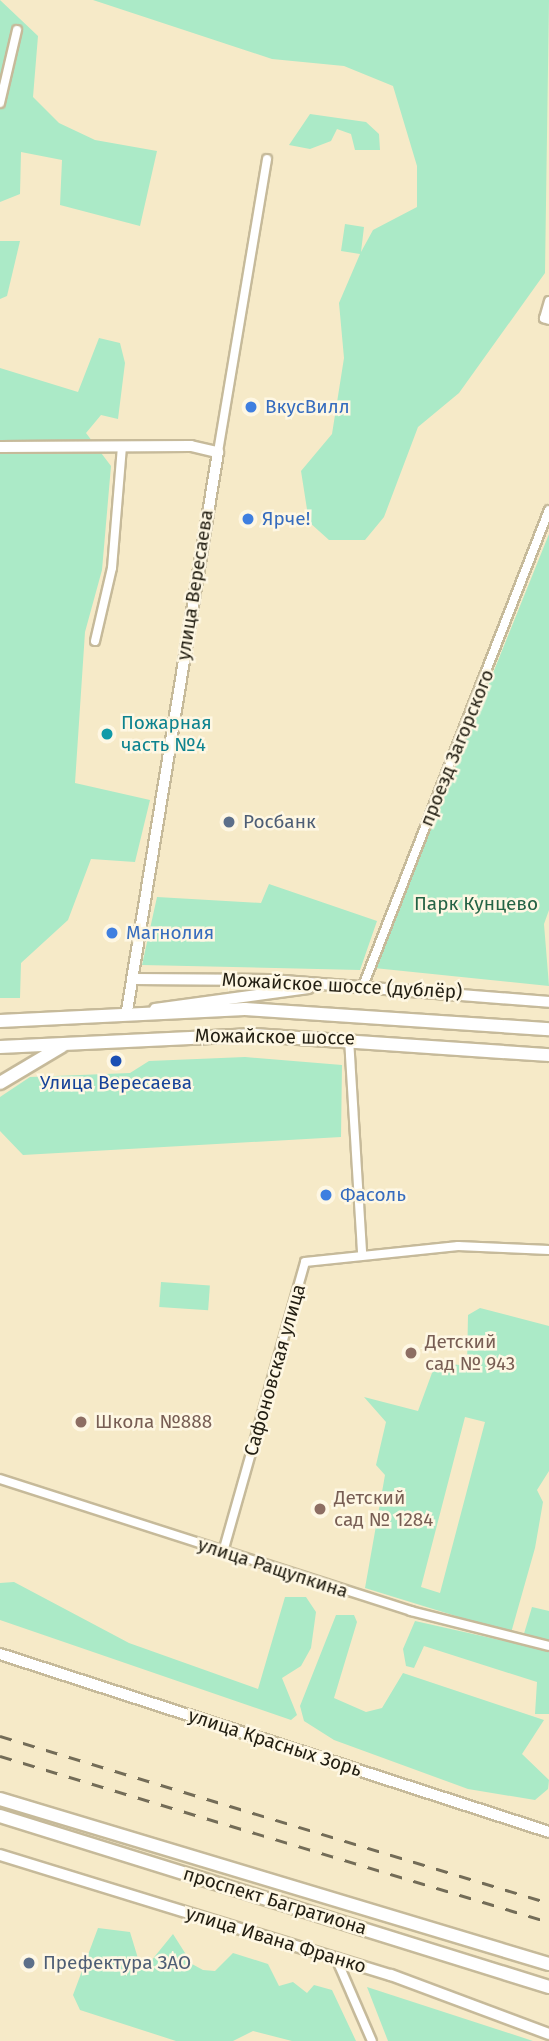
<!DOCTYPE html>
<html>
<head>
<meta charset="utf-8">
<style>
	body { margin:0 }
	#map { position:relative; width:549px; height:2041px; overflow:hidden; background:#f6eac8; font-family:"Fira Sans",sans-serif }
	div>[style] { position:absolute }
	.green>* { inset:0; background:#abeac7; transform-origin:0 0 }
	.roads { filter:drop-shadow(2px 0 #c6ba9a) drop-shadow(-2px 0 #c6ba9a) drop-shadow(0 2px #c6ba9a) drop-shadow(0 -2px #c6ba9a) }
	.street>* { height:8px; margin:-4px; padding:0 4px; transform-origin:4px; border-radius:4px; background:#fff }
	.secondary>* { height:10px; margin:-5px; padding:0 5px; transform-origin:5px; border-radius:5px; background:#fff }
	.primary>* { height:12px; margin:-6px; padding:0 6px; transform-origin:6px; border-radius:6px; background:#fff }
	.rail>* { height:2.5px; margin-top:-1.25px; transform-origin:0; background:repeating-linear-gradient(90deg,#736c57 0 12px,transparent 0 24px) }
	.dots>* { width:19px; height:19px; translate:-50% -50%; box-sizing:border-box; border:4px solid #fef7e3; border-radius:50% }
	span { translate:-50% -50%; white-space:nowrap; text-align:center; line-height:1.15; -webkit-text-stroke:5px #fef7e3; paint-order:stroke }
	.shop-label { font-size:19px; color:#366cbe }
	.left { translate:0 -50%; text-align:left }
	.street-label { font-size:19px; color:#221e12 }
	.culture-label { font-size:19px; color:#0d838f }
	.service-label { font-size:19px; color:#4e5e75 }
	.park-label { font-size:19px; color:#246345 }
	.transit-label { font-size:19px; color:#164399 }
	.education-label { font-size:19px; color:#785e54 }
</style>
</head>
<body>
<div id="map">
	<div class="green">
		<i style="clip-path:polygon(0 0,38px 36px,33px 97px,59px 123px,95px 140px,157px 151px,140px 226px,60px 205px,62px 160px,21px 152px,20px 194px,0 202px)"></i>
		<i style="clip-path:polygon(549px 0,545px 273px,459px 393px,418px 427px,384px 517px,365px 540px,329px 540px,309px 522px,301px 471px,332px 434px,344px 358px,339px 303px,360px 254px,341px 251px,345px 224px,364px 227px,361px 252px,373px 230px,417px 207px,417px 166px,393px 86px,344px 66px,272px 59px,93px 0)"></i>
		<i style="clip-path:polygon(310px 114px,366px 122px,379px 134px,380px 150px,355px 150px,351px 134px,337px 129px,331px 141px,310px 149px,289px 145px)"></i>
		<i style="clip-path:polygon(0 241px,20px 241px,7px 296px,0 299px)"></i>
		<i style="clip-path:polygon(99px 338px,120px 343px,125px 363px,118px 419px,101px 415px,86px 433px,111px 466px,102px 570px,85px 632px,75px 783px,150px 800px,135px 862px,91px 859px,68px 920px,21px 963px,20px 998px,0 998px,0 368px,78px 392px)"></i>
		<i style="clip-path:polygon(549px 534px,549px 910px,544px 924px,549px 986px,374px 968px)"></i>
		<i style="clip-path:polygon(269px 884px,377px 921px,360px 970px,142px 965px,157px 897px,261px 903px)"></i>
		<i style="clip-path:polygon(245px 1057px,342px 1065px,341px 1137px,23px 1155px,0 1131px,0 1097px,30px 1077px,130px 1073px,149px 1061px)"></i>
		<i style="left:161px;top:1282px;width:49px;height:25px;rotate:4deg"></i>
		<i style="clip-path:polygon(evenodd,480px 1308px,549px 1326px,549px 1471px,537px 1490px,543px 1502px,535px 1548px,511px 1633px,365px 1588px,385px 1475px,376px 1465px,386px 1422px,364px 1397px,418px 1411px,436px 1362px,467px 1366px,468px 1315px,480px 1308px,465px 1417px,485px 1422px,440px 1593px,421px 1587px,465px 1417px)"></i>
		<i style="clip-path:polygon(14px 1582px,129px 1643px,258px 1689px,285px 1597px,306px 1597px,316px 1612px,311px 1648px,301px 1666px,282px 1678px,297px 1715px,291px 1720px,0 1620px,0 1583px)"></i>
		<i style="clip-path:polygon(532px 1607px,549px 1611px,549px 1642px,523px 1637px)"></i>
		<i style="clip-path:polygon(336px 1615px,354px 1615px,357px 1622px,334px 1698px,366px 1712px,382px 1708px,403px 1673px,544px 1720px,522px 1754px,549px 1780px,548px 1789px,535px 1800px,468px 1789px,334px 1740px,304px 1721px,300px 1706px)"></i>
		<i style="clip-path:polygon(415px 1621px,549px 1651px,549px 1714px,535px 1714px,537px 1682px,424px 1646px,414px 1668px,406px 1666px,403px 1649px)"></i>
		<i style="clip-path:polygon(98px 1928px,130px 1932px,140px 1965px,151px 1961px,173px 1934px,192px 1964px,203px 1970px,215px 1971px,233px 1953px,268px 1964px,279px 1986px,293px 1982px,307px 1993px,314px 1985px,332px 1990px,356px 2041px,292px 2041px,253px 2031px,233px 2041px,176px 2041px,80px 2010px,73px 1995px)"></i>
		<i style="clip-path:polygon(367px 1987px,533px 2041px,388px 2041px)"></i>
	</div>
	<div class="roads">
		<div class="street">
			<i style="left:0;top:103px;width:75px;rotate:-76.9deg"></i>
			<i style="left:549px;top:301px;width:18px;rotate:106deg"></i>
			<i style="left:544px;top:318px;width:5px;rotate:22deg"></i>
			<i style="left:218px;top:452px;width:297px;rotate:-80.5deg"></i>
			<i style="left:95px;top:641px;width:75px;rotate:-76.9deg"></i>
			<i style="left:112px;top:568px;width:122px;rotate:-85.3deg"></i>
			<i style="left:363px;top:986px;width:511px;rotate:-68.66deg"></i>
			<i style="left:349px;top:1039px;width:215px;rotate:86.5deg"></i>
			<i style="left:0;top:1479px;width:432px;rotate:17.8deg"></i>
			<i style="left:411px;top:1611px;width:142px;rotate:14.2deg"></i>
			<i style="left:223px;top:1552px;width:301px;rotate:-74.2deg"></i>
			<i style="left:305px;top:1262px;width:154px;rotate:-6deg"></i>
			<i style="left:458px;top:1246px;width:91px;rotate:2.5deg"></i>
			<i style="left:336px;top:1958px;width:90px;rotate:66.6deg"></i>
		</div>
		<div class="secondary">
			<i style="left:0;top:447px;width:191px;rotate:-0.3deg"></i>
			<i style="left:191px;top:446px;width:28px;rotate:13deg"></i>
			<i style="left:218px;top:452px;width:566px;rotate:99.25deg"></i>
			<i style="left:134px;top:979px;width:137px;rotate:0.4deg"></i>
			<i style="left:271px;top:980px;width:279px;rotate:4.5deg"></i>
			<i style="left:155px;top:1009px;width:155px;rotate:-7.8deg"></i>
			<i style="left:0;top:1654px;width:577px;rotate:17.96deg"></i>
			<i style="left:0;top:1855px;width:409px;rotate:17.1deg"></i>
			<i style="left:391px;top:1975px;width:169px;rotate:20.5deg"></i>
		</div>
		<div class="primary">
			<i style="left:0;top:1021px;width:245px;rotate:-2.8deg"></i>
			<i style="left:245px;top:1009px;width:305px;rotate:3.8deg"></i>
			<i style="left:0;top:1047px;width:254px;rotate:-2.7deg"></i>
			<i style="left:254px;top:1035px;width:296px;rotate:3.9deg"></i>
			<i style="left:0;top:1083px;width:72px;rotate:-30.8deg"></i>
			<i style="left:0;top:1799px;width:573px;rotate:16.73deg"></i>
			<i style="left:0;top:1816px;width:575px;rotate:17.3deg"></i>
		</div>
	</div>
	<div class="rail">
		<i style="left:0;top:1736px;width:574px;rotate:16.92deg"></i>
		<i style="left:0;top:1756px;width:574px;rotate:16.82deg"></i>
	</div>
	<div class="dots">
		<i style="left:251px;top:407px;background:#3f7fe0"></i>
		<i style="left:248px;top:519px;background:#3f7fe0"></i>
		<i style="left:107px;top:734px;background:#0f9aa8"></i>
		<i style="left:229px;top:822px;background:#5c6f8a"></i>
		<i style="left:112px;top:933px;background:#3f7fe0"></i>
		<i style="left:116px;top:1061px;background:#1a4fb4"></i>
		<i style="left:326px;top:1195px;background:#3f7fe0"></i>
		<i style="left:411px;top:1353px;background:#8d6e63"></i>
		<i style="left:81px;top:1422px;background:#8d6e63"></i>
		<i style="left:320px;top:1509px;background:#8d6e63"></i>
		<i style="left:29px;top:1963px;background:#5c6f8a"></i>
	</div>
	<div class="shop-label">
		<span class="left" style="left:265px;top:407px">ВкусВилл</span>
		<span class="left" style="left:262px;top:519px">Ярче!</span>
		<span class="left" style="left:126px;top:933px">Магнолия</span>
		<span class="left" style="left:340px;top:1195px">Фасоль</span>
	</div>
	<div class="street-label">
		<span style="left:195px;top:585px;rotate:-81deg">улица Вересаева</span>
		<span style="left:457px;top:748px;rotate:-68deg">проезд Загорского</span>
		<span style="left:342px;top:986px;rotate:3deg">Можайское шоссе (дублёр)</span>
		<span style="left:275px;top:1037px;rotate:1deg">Можайское шоссе</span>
		<span style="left:275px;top:1370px;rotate:-74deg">Сафоновская улица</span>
		<span style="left:273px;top:1568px;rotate:18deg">улица Ращупкина</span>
		<span style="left:275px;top:1743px;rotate:18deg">улица Красных Зорь</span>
		<span style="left:275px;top:1901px;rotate:17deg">проспект Багратиона</span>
		<span style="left:276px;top:1940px;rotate:17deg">улица Ивана Франко</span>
	</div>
	<div class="culture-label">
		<span class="left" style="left:121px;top:734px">Пожарная<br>часть №4</span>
	</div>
	<div class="service-label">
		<span class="left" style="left:243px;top:822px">Росбанк</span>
		<span class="left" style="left:43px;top:1963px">Префектура ЗАО</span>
	</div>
	<div class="park-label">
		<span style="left:476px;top:904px">Парк Кунцево</span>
	</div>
	<div class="transit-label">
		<span style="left:116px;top:1083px">Улица Вересаева</span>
	</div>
	<div class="education-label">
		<span class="left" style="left:425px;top:1353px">Детский<br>сад № 943</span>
		<span class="left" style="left:95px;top:1422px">Школа №888</span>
		<span class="left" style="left:334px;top:1509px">Детский<br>сад № 1284</span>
	</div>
</div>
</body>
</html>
